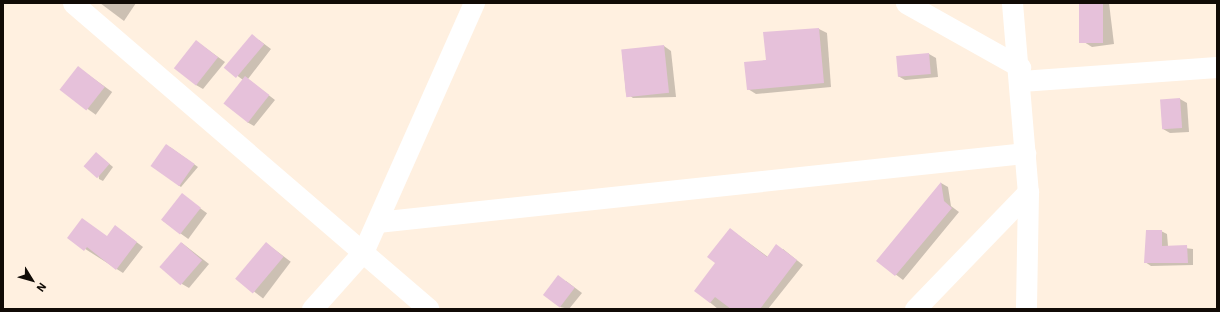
<!DOCTYPE html>
<html>
<head>
<meta charset="utf-8">
<style>
	body { margin:0 }
	#map { position:relative; width:1220px; height:312px; overflow:hidden; background:#fff0e0; font-family:"IBM Plex Sans",sans-serif }
	div>[style] { position:absolute }
	.shadow>* { inset:0; background:#0003; transform-origin:0 0 }
	.building>* { inset:0; background:#e6c1da; transform-origin:0 0 }
	.street>* { height:21px; margin:-10.5px; padding:0 10.5px; transform-origin:10.5px; border-radius:10.5px; background:#fff }
	span { translate:-50% -50%; white-space:nowrap; text-align:center; line-height:1.15; -webkit-text-stroke:4px #fff0e0; paint-order:stroke }
	.frame { position:absolute; inset:0; border:4px solid #110b06; pointer-events:none }
	.north { position:absolute; left:12px; top:260px; width:40px; height:40px; -webkit-text-stroke:3px #fff0e0; paint-order:stroke; rotate:127deg; font-size:11px; font-weight:700; line-height:16px; text-align:center; color:#110b06 }
	.north::after { content:''; display:block; margin:auto; width:14px; height:18px; background:#110b06; clip-path:polygon(50% 0,100% 100%,50% 72%,0 100%) }
</style>
</head>
<body>
<div id="map">
	<div class="shadow">
		<i style="clip-path:polygon(100px 3px,136px 3px,124px 21px)"></i>
		<i style="clip-path:polygon(1080px 3px,1109px 3px,1114px 44px,1092px 47px,1084px 42px)"></i>
		<i style="clip-path:polygon(819px 29px,827px 33px,831px 87px,756px 94px,748px 89px,767px 61px)"></i>
		<i style="clip-path:polygon(259px 40px,271px 49px,248px 79px,275px 100px,254px 126px,247px 122px,243px 80px,227px 68px)"></i>
		<i style="clip-path:polygon(196px 41px,225px 62px,203px 89px,196px 85px)"></i>
		<i style="clip-path:polygon(664px 46px,671px 51px,676px 97px,633px 98px,626px 93px,622px 51px)"></i>
		<i style="clip-path:polygon(929px 54px,936px 58px,938px 77px,905px 80px,898px 76px)"></i>
		<i style="left:79px;top:68px;width:41px;height:28px;rotate:36deg"></i>
		<i style="clip-path:polygon(1180px 99px,1187px 103px,1189px 132px,1170px 133px,1163px 129px)"></i>
		<i style="clip-path:polygon(170px 147px,198px 167px,181px 187px,178px 185px)"></i>
		<i style="clip-path:polygon(96px 153px,113px 167px,103px 181px,99px 179px)"></i>
		<i style="clip-path:polygon(941px 183px,948px 187px,951px 206px,959px 212px,903px 280px,878px 261px)"></i>
		<i style="left:182px;top:195px;width:31px;height:32px;rotate:36deg"></i>
		<i style="clip-path:polygon(730px 229px,768px 257px,783px 249px,803px 265px,768px 309px,718px 309px,696px 291px,716px 263px)"></i>
		<i style="clip-path:polygon(122px 231px,143px 247px,123px 273px,68px 238px,107px 237px)"></i>
		<i style="clip-path:polygon(1161px 231px,1167px 234px,1168px 246px,1193px 249px,1193px 265px,1151px 266px,1145px 262px)"></i>
		<i style="clip-path:polygon(182px 243px,209px 264px,189px 288px,182px 284px)"></i>
		<i style="left:266px;top:243px;width:31px;height:46px;rotate:37deg"></i>
		<i style="clip-path:polygon(566px 281px,582px 293px,569px 309px,560px 307px)"></i>
	</div>
	<div class="building">
		<i style="left:1079px;top:3px;width:24px;height:40px"></i>
		<i style="clip-path:polygon(819px 28px,824px 83px,747px 90px,744px 62px,766px 60px,763px 32px)"></i>
		<i style="left:252px;top:34px;width:16px;height:44px;rotate:40deg"></i>
		<i style="left:196px;top:40px;width:28px;height:36px;rotate:38deg"></i>
		<i style="left:664px;top:45px;width:48px;height:43px;rotate:84deg"></i>
		<i style="left:929px;top:53px;width:21px;height:33px;rotate:85deg"></i>
		<i style="left:78px;top:66px;width:34px;height:30px;rotate:38deg"></i>
		<i style="left:245px;top:76px;width:31px;height:35px;rotate:38deg"></i>
		<i style="left:1180px;top:98px;width:30px;height:20px;rotate:86deg"></i>
		<i style="left:166px;top:144px;width:35px;height:27px;rotate:35deg"></i>
		<i style="left:96px;top:152px;width:18px;height:19px;rotate:41deg"></i>
		<i style="clip-path:polygon(941px 182px,944px 201px,952px 208px,895px 276px,876px 261px)"></i>
		<i style="left:182px;top:193px;width:24px;height:34px;rotate:38deg"></i>
		<i style="clip-path:polygon(82px 218px,107px 236px,115px 225px,137px 242px,116px 270px,87px 247px,84px 251px,67px 238px)"></i>
		<i style="clip-path:polygon(730px 228px,767px 257px,776px 244px,797px 260px,760px 309px,731px 309px,715px 297px,710px 303px,694px 291px,715px 263px,707px 257px)"></i>
		<i style="clip-path:polygon(1146px 230px,1162px 230px,1162px 246px,1187px 245px,1188px 263px,1144px 263px)"></i>
		<i style="left:181px;top:242px;width:28px;height:33px;rotate:41deg"></i>
		<i style="left:266px;top:242px;width:23px;height:48px;rotate:40deg"></i>
		<i style="left:558px;top:275px;width:21px;height:25px;rotate:37deg"></i>
	</div>
	<div class="street">
		<i style="left:73px;top:3px;width:469px;rotate:40.7deg"></i>
		<i style="left:906px;top:3px;width:131px;rotate:29.3deg"></i>
		<i style="left:1012px;top:3px;width:190px;rotate:85.2deg"></i>
		<i style="left:1028px;top:192px;width:117px;rotate:91deg"></i>
		<i style="left:1021px;top:81px;width:196px;rotate:-4.1deg"></i>
		<i style="left:377px;top:222px;width:652px;rotate:-6.08deg"></i>
		<i style="left:312px;top:309px;width:76px;rotate:-48.2deg"></i>
		<i style="left:363px;top:252px;width:273px;rotate:-66deg"></i>
		<i style="left:915px;top:309px;width:163px;rotate:-46deg"></i>
	</div>
	<div class="frame"></div>
	<div class="north">N</div>
</div>
</body>
</html>
